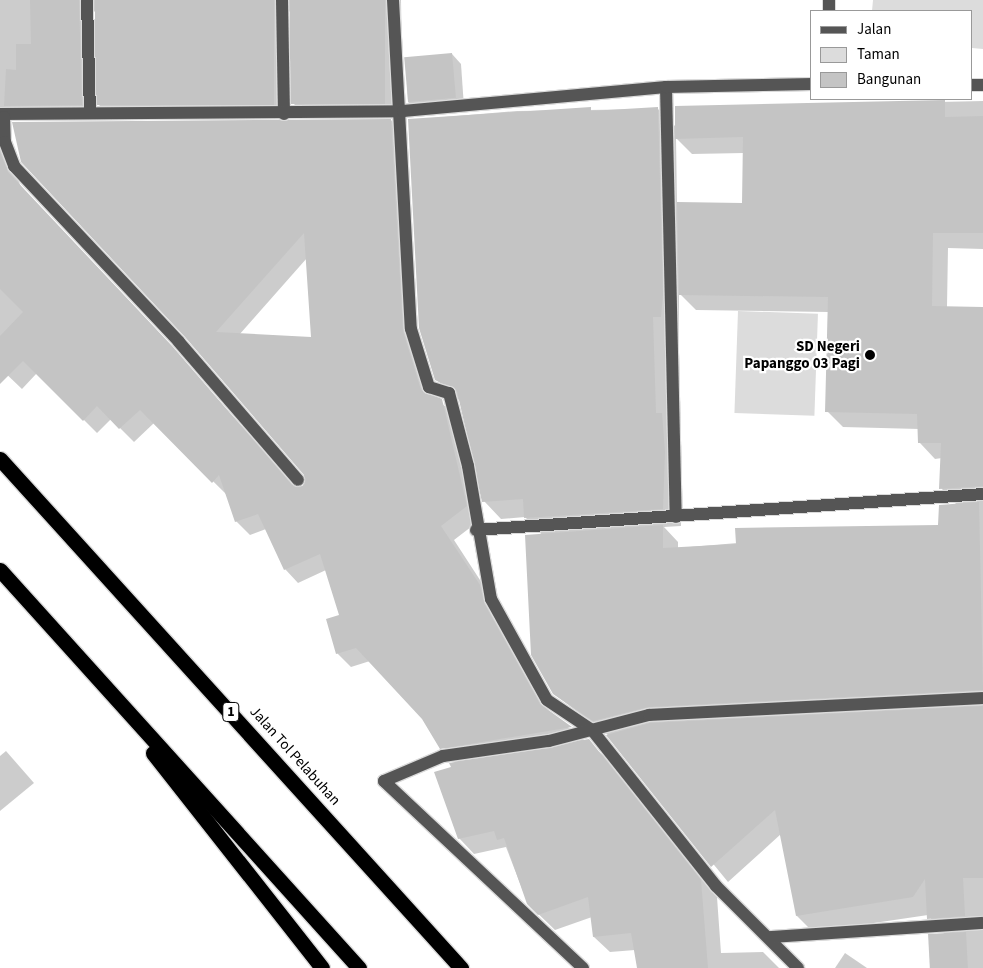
<!DOCTYPE html>
<html>
<head>
<meta charset="utf-8">
<style>
	body { margin:0 }
	#map { position:relative; width:983px; height:968px; overflow:hidden; background:#fff; font-family:"Source Sans 3",sans-serif }
	div>[style] { position:absolute }
	.green>* { inset:0; background:#dcdcdc; transform-origin:0 0 }
	.shadow>* { inset:0; background:#0003 }
	.building>* { inset:0; background:#c4c4c4; transform-origin:0 0 }
	.roads { filter:drop-shadow(1px 0 #dbdbdb) drop-shadow(-1px 0 #dbdbdb) drop-shadow(0 1px #dbdbdb) drop-shadow(0 -1px #dbdbdb) }
	.minor>* { height:12px; margin:-6px; padding:0 6px; transform-origin:6px; border-radius:6px; background:#555 }
	.highway>* { height:15px; margin:-7.5px; padding:0 7.5px; transform-origin:7.5px; border-radius:7.5px; background:#000 }
	.dots>* { width:14px; height:14px; translate:-50% -50%; box-sizing:border-box; border:2px solid #fff; border-radius:50% }
	span { translate:-50% -50%; white-space:nowrap; text-align:center; line-height:1.15; -webkit-text-stroke:4.5px #fff; paint-order:stroke }
	.shield-label span { padding:1px 4px; background:#fff; border:1px solid; border-radius:4px; -webkit-text-stroke-width:0 }
	.shield-label { font-size:14px; color:#000; font-weight:700 }
	.poi-label { font-size:15px; color:#000; font-weight:700 }
	.right { translate:-100% -50%; text-align:right }
	.street-label { font-size:15px; color:#000 }
	.legend { position:absolute; left:810px; top:10px; width:162px; height:90px; box-sizing:border-box; background:#fff; border:1px solid #999; margin:0; padding:6px 9px; list-style:none; font-size:15px; color:#000 }
	.legend li { display:flex; align-items:center; gap:10px; height:25px }
	.legend b { width:25px; border:1px solid #999 }
</style>
</head>
<body>
<div id="map">
	<div class="green">
		<i style="clip-path:polygon(873px 0,983px 0,983px 49px,972px 48px,972px 11px,872px 11px)"></i>
		<i style="left:738px;top:311px;width:80px;height:102px;rotate:2deg"></i>
	</div>
	<div class="shadow">
		<i style="clip-path:polygon(evenodd,0 0,401px 0,403px 116px,307px 117px,293px 103px,292px 9px,287px 14px,289px 117px,113px 118px,99px 105px,97px 9px,92px 14px,95px 118px,10px 120px,10px 159px,21px 187px,300px 489px,307px 484px,305px 474px,186px 336px,391px 120px,404px 134px,416px 346px,432px 396px,455px 414px,480px 520px,454px 540px,493px 600px,497px 618px,549px 712px,604px 756px,717px 897px,721px 953px,763px 952px,779px 968px,638px 968px,635px 950px,610px 952px,594px 937px,592px 917px,555px 930px,528px 904px,506px 847px,474px 854px,459px 838px,453px 768px,456px 763px,423px 718px,370px 661px,351px 667px,337px 653px,341px 616px,326px 570px,298px 583px,285px 569px,266px 529px,250px 535px,236px 521px,227px 495px,154px 423px,134px 442px,111px 419px,97px 433px,37px 373px,22px 389px,0 368px,0 0,307px 258px,313px 338px,239px 335px,307px 258px)"></i>
		<i style="clip-path:polygon(452px 54px,461px 64px,464px 107px,417px 111px,408px 102px,406px 58px)"></i>
		<i style="clip-path:polygon(evenodd,983px 101px,983px 249px,948px 248px,947px 307px,983px 308px,983px 968px,931px 968px,945px 935px,928px 915px,813px 932px,797px 916px,781px 834px,728px 882px,608px 735px,554px 694px,542px 535px,525px 517px,501px 519px,484px 501px,460px 401px,437px 380px,409px 120px,517px 111px,658px 109px,676px 127px,676px 108px,983px 101px,676px 138px,692px 154px,744px 153px,744px 205px,677px 203px,676px 138px,983px 101px,679px 293px,696px 310px,828px 312px,827px 411px,843px 427px,919px 429px,920px 443px,935px 459px,942px 458px,941px 488px,956px 504px,939px 526px,678px 548px,678px 542px,664px 527px,681px 526px,682px 471px,670px 334px,679px 334px,679px 293px)"></i>
		<i style="clip-path:polygon(6px 751px,34px 783px,0 811px,0 756px)"></i>
		<i style="clip-path:polygon(845px 953px,867px 968px,835px 968px)"></i>
	</div>
	<div class="building">
		<i style="clip-path:polygon(30px 0,79px 0,82px 105px,4px 106px,6px 69px,16px 70px,16px 44px,31px 44px)"></i>
		<i style="left:95px;top:0;width:179px;height:105px"></i>
		<i style="left:290px;top:0;width:95px;height:104px"></i>
		<i style="left:452px;top:53px;width:45px;height:48px;rotate:85deg"></i>
		<i style="clip-path:polygon(945px 100px,945px 117px,983px 116px,983px 233px,933px 233px,932px 306px,983px 307px,983px 486px,939px 489px,941px 443px,918px 443px,917px 414px,825px 412px,828px 297px,679px 295px,677px 202px,742px 203px,743px 137px,675px 139px,675px 106px)"></i>
		<i style="clip-path:polygon(591px 107px,591px 111px,658px 107px,663px 294px,661px 317px,653px 317px,656px 413px,662px 413px,665px 452px,663px 509px,524px 518px,523px 499px,482px 502px,457px 391px,435px 380px,419px 328px,408px 119px)"></i>
		<i style="clip-path:polygon(evenodd,391px 119px,403px 331px,421px 390px,442px 399px,467px 506px,441px 526px,480px 585px,484px 603px,540px 704px,572px 727px,440px 749px,422px 719px,356px 648px,336px 654px,326px 619px,339px 615px,320px 554px,284px 570px,258px 514px,235px 522px,219px 475px,212px 483px,140px 410px,119px 429px,97px 406px,83px 421px,23px 361px,0 384px,0 336px,23px 312px,0 289px,0 152px,8px 172px,173px 347px,292px 485px,303px 486px,304px 475px,185px 337px,21px 162px,12px 122px,391px 119px,304px 233px,311px 337px,216px 332px,304px 233px)"></i>
		<i style="clip-path:polygon(979px 502px,983px 690px,648px 707px,593px 721px,553px 694px,531px 655px,525px 535px,663px 525px,663px 548px,736px 544px,735px 528px,938px 525px,939px 505px)"></i>
		<i style="clip-path:polygon(983px 706px,983px 878px,963px 878px,965px 916px,927px 919px,925px 879px,913px 897px,796px 916px,775px 810px,711px 867px,606px 735px,650px 723px)"></i>
		<i style="clip-path:polygon(589px 739px,701px 880px,708px 968px,637px 968px,631px 933px,593px 937px,588px 897px,538px 915px,527px 904px,504px 838px,497px 840px,494px 831px,458px 839px,434px 772px,451px 767px,449px 763px)"></i>
		<i style="left:966px;top:932px;width:36px;height:38px;rotate:87deg"></i>
	</div>
	<div class="roads">
		<div class="minor">
			<i style="left:87px;top:0;width:111px;rotate:88.5deg"></i>
			<i style="left:282px;top:0;width:114px;rotate:89deg"></i>
			<i style="left:393px;top:0;width:329px;rotate:86.9deg"></i>
			<i style="left:411px;top:329px;width:61px;rotate:72.8deg"></i>
			<i style="left:429px;top:387px;width:21px;rotate:17deg"></i>
			<i style="left:449px;top:393px;width:75px;rotate:75.4deg"></i>
			<i style="left:468px;top:466px;width:135px;rotate:80.2deg"></i>
			<i style="left:491px;top:599px;width:115px;rotate:61deg"></i>
			<i style="left:547px;top:700px;width:54px;rotate:33.7deg"></i>
			<i style="left:592px;top:730px;width:199px;rotate:51.5deg"></i>
			<i style="left:716px;top:886px;width:116px;rotate:45deg"></i>
			<i style="left:829px;top:11px;width:11px;rotate:-90deg"></i>
			<i style="left:972px;top:85px;width:11px"></i>
			<i style="left:666px;top:87px;width:430px;rotate:88.7deg"></i>
			<i style="left:0;top:114px;width:403px;rotate:-0.4deg"></i>
			<i style="left:403px;top:111px;width:264px;rotate:-5.2deg"></i>
			<i style="left:666px;top:87px;width:146px;rotate:-1.2deg"></i>
			<i style="left:4px;top:117px;width:25px;rotate:88deg"></i>
			<i style="left:5px;top:142px;width:26px;rotate:69deg"></i>
			<i style="left:14px;top:166px;width:241px;rotate:46.8deg"></i>
			<i style="left:179px;top:342px;width:182px;rotate:49.2deg"></i>
			<i style="left:476px;top:530px;width:508px;rotate:-4.06deg"></i>
			<i style="left:770px;top:937px;width:213px;rotate:-3.8deg"></i>
			<i style="left:583px;top:968px;width:273px;rotate:-136.8deg"></i>
			<i style="left:384px;top:781px;width:64px;rotate:-23deg"></i>
			<i style="left:443px;top:756px;width:107px;rotate:-8.1deg"></i>
			<i style="left:549px;top:741px;width:103px;rotate:-14.6deg"></i>
			<i style="left:649px;top:715px;width:334px;rotate:-2.9deg"></i>
		</div>
		<div class="highway">
			<i style="left:0;top:459px;width:687px;rotate:47.83deg"></i>
			<i style="left:0;top:570px;width:536px;rotate:47.95deg"></i>
			<i style="left:153px;top:753px;width:273px;rotate:51.8deg"></i>
		</div>
	</div>
	<div class="dots">
		<i style="left:870px;top:355px;background:#000"></i>
	</div>
	<div class="shield-label">
		<span style="left:231px;top:712px">1</span>
	</div>
	<div class="poi-label">
		<span class="right" style="left:860px;top:355px">SD Negeri<br>Papanggo 03 Pagi</span>
	</div>
	<div class="street-label">
		<span style="left:295px;top:756px;rotate:48deg">Jalan Tol Pelabuhan</span>
	</div>
	<ul class="legend">
	<li><b style="height:6px;background:#555"></b>Jalan</li>
	<li><b style="height:14px;background:#dcdcdc"></b>Taman</li>
	<li><b style="height:14px;background:#c4c4c4"></b>Bangunan</li>
	</ul>
</div>
</body>
</html>
